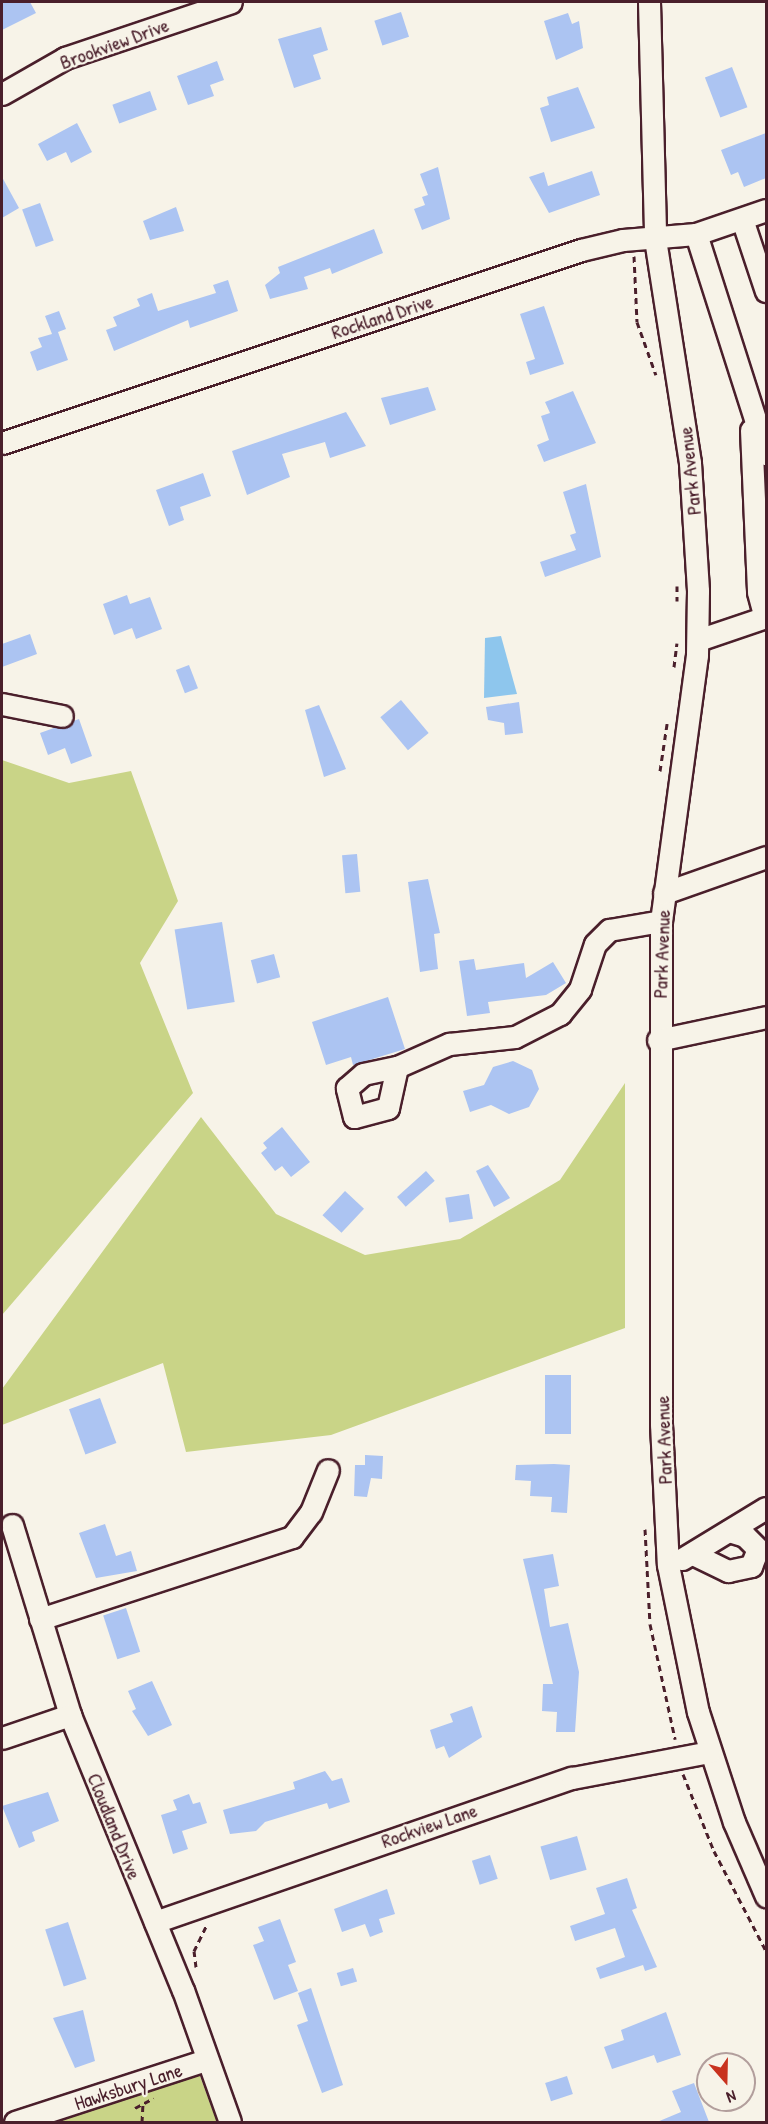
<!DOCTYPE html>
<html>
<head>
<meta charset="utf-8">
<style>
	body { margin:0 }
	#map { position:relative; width:768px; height:2124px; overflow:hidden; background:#f7f3e8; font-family:"Patrick Hand",sans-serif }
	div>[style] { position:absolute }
	.green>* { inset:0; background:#c9d487 }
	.water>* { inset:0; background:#8ec6ed }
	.building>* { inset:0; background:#acc4f2; transform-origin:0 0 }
	.path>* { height:3px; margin-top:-1.5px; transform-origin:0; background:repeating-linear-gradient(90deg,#4a1f2b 0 6px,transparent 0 10.5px) }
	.roads { filter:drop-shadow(2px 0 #4a1f2b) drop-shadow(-2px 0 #4a1f2b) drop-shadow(0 2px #4a1f2b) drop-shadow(0 -2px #4a1f2b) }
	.minor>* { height:21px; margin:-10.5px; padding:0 10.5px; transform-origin:10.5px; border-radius:10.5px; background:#f7f3e8 }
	span { translate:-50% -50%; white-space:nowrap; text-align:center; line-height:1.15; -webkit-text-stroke:4.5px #f7f3e8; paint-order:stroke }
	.street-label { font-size:20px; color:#4a1f2b }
	.frame { position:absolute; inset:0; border:3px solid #4a1f2b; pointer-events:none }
	.north { position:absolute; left:696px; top:2052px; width:60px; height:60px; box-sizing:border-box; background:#f7f3e8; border:2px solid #b29e9c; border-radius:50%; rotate:160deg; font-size:16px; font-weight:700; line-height:24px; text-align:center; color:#4a1f2b }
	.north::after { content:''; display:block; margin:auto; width:21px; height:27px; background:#c8321e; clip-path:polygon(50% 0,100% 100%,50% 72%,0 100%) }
</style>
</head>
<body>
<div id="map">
	<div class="green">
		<i style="clip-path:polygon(2px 760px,69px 783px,131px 771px,178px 901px,140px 963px,193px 1093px,2px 1315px)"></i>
		<i style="clip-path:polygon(625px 1083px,625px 1328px,331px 1435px,186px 1452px,163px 1363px,2px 1425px,2px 1389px,201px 1117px,276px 1214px,365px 1255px,460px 1239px,560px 1180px)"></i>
		<i style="clip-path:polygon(198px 2071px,217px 2122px,39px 2122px)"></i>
	</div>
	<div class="water">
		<i style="clip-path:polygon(501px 636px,517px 694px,484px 698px,485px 638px)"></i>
	</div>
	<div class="building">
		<i style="clip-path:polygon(2px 2px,30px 2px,36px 13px,2px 30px)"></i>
		<i style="left:401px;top:12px;width:26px;height:28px;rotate:72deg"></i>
		<i style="clip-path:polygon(568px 13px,572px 24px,579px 21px,583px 48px,556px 60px,544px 21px)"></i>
		<i style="clip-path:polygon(321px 27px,328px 50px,313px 55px,321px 79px,294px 88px,278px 39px)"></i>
		<i style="clip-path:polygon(217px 61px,224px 80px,210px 85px,214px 96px,188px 105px,177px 76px)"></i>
		<i style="left:732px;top:67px;width:43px;height:29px;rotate:69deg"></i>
		<i style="clip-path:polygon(578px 87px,595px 128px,551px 142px,540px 108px,549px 105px,547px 97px)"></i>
		<i style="left:150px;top:91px;width:20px;height:40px;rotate:70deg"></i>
		<i style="clip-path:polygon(77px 123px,92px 152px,71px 163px,66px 152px,47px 161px,38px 144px)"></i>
		<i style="clip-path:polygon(766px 133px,766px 178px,744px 187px,738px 172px,731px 175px,721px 150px)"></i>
		<i style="clip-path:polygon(438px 167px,450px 219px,422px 230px,414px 209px,425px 205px,422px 197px,428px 195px,420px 174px)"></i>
		<i style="clip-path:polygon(592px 171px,600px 195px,549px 213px,529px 177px,544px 172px,548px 186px)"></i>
		<i style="clip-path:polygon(2px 177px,19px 208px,2px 218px)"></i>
		<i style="left:40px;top:203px;width:40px;height:19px;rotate:70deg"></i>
		<i style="clip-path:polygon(176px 207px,184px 231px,150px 240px,143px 221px)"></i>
		<i style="clip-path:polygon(374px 229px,383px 253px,332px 274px,330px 268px,304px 277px,308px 289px,270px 299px,265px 285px,280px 273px,278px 267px)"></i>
		<i style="clip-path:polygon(228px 280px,238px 311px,190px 328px,188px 320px,114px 351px,106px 330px,117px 326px,113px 317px,140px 306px,137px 299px,152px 293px,158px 311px,216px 293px,213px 285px)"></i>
		<i style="clip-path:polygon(544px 306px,564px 364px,530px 375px,526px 362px,535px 359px,520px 314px)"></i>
		<i style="clip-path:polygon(59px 311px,66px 329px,58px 332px,68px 360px,37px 371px,30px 352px,42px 347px,38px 338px,52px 334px,45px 316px)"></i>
		<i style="clip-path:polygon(428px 387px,436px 410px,390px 425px,381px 398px)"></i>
		<i style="clip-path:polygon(573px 391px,596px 443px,544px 462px,537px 445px,549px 440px,541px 416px,550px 413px,545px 402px)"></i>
		<i style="clip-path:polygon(346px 412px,366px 446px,330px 458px,325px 442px,282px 454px,290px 477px,247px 495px,232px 451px)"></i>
		<i style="clip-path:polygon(203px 473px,211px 496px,180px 507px,184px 520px,169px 526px,156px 490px)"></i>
		<i style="clip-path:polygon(586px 484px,601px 557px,545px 577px,540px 562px,576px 550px,570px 535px,576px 533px,563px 492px)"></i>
		<i style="clip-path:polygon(127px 595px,130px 604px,150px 597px,162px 629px,136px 639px,132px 628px,114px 635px,103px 604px)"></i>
		<i style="clip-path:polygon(30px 634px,37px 654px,2px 667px,2px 644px)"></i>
		<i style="left:189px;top:665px;width:25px;height:14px;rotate:69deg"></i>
		<i style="left:401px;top:700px;width:43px;height:27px;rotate:50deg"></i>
		<i style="clip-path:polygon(519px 702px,523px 733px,505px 735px,504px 723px,488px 720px,486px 707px)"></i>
		<i style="clip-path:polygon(319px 705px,346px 769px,324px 777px,305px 710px)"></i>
		<i style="clip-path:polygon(79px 719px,92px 756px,71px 764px,65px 748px,48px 755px,40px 733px)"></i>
		<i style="left:357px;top:854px;width:38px;height:15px;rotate:85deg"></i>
		<i style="clip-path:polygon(428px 879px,440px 933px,434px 934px,438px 969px,420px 972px,408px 882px)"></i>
		<i style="left:222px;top:922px;width:81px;height:48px;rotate:81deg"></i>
		<i style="left:274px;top:954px;width:24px;height:24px;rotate:75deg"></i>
		<i style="clip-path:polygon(474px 959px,476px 970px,524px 963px,526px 978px,553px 962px,566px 983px,546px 995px,488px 1002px,490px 1013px,467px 1016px,459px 961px)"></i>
		<i style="clip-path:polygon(388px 997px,405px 1049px,353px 1065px,351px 1057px,326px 1065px,312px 1022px)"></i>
		<i style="clip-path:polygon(513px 1061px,532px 1070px,539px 1089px,529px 1107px,509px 1114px,491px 1105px,470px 1112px,463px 1091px,484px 1085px,493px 1067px)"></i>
		<i style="clip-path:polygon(282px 1127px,310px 1162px,291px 1177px,282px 1166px,275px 1171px,261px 1153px,267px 1148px,263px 1143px)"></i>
		<i style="clip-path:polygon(488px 1165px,510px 1198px,494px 1207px,476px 1171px)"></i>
		<i style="left:426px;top:1171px;width:13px;height:39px;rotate:48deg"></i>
		<i style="left:345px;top:1191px;width:26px;height:33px;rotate:43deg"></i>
		<i style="left:469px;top:1194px;width:25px;height:24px;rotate:81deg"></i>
		<i style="left:571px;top:1375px;width:59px;height:26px;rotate:90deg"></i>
		<i style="left:100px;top:1398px;width:48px;height:33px;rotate:70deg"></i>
		<i style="clip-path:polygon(365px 1455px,383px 1456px,382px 1479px,371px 1478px,367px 1497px,354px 1496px,355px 1465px,365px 1465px)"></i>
		<i style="clip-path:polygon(554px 1464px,570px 1465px,567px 1513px,551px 1512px,552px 1497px,530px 1496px,531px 1481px,515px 1480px,516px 1465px)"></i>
		<i style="clip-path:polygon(105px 1524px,116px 1556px,131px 1551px,137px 1571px,96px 1578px,79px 1533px)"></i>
		<i style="clip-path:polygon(553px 1554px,559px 1586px,544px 1589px,550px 1627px,568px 1623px,579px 1672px,575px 1732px,556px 1732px,557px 1712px,542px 1711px,543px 1684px,553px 1684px,523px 1559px)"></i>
		<i style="left:126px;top:1608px;width:46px;height:24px;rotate:72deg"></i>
		<i style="clip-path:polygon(152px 1681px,172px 1725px,148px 1736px,132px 1711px,136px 1709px,128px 1691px)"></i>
		<i style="clip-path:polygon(472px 1706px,482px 1737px,449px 1758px,444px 1746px,436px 1749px,430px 1730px,453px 1722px,450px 1714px)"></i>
		<i style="clip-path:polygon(325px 1771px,332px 1781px,342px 1778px,350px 1802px,329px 1809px,327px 1803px,265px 1822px,256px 1831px,230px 1834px,223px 1810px,295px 1789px,293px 1782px)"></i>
		<i style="clip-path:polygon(48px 1792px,59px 1821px,32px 1832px,35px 1841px,19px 1848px,2px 1806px)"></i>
		<i style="clip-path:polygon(189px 1794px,193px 1804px,200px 1802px,207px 1823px,182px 1831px,188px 1849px,173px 1854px,161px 1815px,177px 1810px,173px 1800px)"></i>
		<i style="left:577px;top:1836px;width:35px;height:38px;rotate:74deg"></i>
		<i style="left:490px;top:1855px;width:25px;height:19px;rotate:72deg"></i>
		<i style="clip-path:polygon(627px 1878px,637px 1908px,632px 1910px,657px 1967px,645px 1971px,643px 1965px,600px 1979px,596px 1968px,625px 1957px,615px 1928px,575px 1941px,570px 1926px,605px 1914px,596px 1888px)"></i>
		<i style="clip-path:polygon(387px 1889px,395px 1914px,379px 1919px,383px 1932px,370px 1937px,365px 1924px,342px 1932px,334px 1909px)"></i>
		<i style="clip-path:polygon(280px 1919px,296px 1962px,288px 1965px,298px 1991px,274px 2000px,253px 1945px,264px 1941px,258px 1927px)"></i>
		<i style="left:68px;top:1922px;width:60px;height:24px;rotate:72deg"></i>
		<i style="left:353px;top:1968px;width:14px;height:17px;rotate:73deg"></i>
		<i style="clip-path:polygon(311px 1988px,343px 2085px,322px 2093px,297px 2025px,308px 2021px,298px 1993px)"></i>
		<i style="clip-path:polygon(83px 2010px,95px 2061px,75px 2068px,53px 2018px)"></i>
		<i style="clip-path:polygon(666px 2012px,681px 2055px,657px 2063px,654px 2055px,612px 2069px,604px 2047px,624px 2040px,621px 2030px)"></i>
		<i style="left:567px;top:2076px;width:19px;height:23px;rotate:72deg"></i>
		<i style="clip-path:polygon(694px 2083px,709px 2122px,657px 2122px,681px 2112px,672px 2091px)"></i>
	</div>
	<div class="path">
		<i style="left:634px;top:256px;width:66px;rotate:87.4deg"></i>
		<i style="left:637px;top:322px;width:56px;rotate:70.3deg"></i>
		<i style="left:677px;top:586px;width:15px;rotate:90deg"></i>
		<i style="left:674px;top:667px;width:24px;rotate:-83deg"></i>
		<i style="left:660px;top:771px;width:48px;rotate:-81.5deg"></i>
		<i style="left:645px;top:1529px;width:95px;rotate:87deg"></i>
		<i style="left:650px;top:1624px;width:118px;rotate:77.7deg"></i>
		<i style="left:683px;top:1774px;width:83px;rotate:68.1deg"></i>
		<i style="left:714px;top:1851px;width:113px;rotate:62.5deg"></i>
		<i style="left:196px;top:1967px;width:16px;rotate:-97deg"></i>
		<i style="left:194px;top:1951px;width:28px;rotate:-64deg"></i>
		<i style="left:135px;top:2108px;width:21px;rotate:-28deg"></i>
		<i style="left:142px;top:2122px;width:17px;rotate:-87deg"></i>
	</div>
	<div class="roads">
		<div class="minor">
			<i style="left:649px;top:2px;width:237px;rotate:88.5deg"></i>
			<i style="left:655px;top:239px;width:227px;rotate:81.1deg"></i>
			<i style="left:690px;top:463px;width:128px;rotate:86.4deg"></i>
			<i style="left:698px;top:591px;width:64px;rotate:90.9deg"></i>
			<i style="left:697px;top:655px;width:268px;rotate:97.7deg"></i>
			<i style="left:661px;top:921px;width:503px;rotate:90deg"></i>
			<i style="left:661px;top:1424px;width:141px;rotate:87.2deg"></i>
			<i style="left:668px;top:1565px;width:150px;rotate:78.5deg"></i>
			<i style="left:698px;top:1712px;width:116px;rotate:71.9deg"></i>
			<i style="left:734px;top:1822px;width:81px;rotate:66.6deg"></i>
			<i style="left:2px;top:94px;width:73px;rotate:-29.7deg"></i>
			<i style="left:65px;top:58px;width:175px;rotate:-18.6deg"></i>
			<i style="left:742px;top:219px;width:76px;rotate:71.6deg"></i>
			<i style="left:696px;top:234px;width:231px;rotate:72.3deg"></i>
			<i style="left:751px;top:430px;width:162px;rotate:87.5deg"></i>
			<i style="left:758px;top:592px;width:27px;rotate:75deg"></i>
			<i style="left:2px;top:443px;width:610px;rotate:-18.43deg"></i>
			<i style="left:581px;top:250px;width:43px;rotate:-13.4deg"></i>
			<i style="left:623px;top:240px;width:73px;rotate:-4.7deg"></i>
			<i style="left:696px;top:234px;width:74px;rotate:-18.9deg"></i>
			<i style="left:698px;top:640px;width:72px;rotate:-18.7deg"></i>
			<i style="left:2px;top:704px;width:61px;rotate:11.3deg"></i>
			<i style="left:664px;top:893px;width:108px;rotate:-19.4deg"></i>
			<i style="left:658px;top:1040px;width:110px;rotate:-12deg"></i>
			<i style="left:397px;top:1067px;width:42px;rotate:102.4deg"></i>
			<i style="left:388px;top:1108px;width:35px;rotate:165deg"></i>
			<i style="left:354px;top:1117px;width:30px;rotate:-104deg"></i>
			<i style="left:347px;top:1088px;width:21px;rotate:-41deg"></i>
			<i style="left:363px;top:1074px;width:35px;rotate:-12deg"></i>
			<i style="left:397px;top:1067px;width:57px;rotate:-23.9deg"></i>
			<i style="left:449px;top:1044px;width:66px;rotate:-6.1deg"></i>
			<i style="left:515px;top:1037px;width:51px;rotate:-27.1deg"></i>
			<i style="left:560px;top:1014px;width:32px;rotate:-51deg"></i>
			<i style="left:580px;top:989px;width:47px;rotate:-71.6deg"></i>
			<i style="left:595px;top:944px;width:20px;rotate:-45deg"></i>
			<i style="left:609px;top:930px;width:53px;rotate:-9.8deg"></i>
			<i style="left:12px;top:1525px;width:199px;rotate:73deg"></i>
			<i style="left:70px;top:1715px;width:297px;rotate:67.7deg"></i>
			<i style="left:183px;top:1990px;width:140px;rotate:70.4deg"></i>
			<i style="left:693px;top:1554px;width:39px;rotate:26deg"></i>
			<i style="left:728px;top:1571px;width:24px;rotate:-12deg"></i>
			<i style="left:751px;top:1566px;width:18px;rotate:-68deg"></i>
			<i style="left:758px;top:1549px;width:18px;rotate:-135deg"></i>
			<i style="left:745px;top:1536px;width:17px;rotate:-163deg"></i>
			<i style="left:682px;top:1559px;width:98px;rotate:-31.3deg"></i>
			<i style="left:40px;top:1619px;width:265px;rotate:-18deg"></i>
			<i style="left:292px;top:1537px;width:31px;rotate:-53deg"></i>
			<i style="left:311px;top:1512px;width:45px;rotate:-68deg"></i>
			<i style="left:2px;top:1738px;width:72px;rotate:-18.7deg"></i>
			<i style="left:155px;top:1922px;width:441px;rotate:-19.1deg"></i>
			<i style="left:572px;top:1778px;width:140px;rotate:-10.7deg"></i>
			<i style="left:15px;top:2122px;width:201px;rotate:-18deg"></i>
		</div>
	</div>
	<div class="street-label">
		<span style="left:114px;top:43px;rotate:-20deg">Brookview Drive</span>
		<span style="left:382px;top:316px;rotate:-18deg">Rockland Drive</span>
		<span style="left:689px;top:471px;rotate:-96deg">Park Avenue</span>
		<span style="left:661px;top:954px;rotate:-88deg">Park Avenue</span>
		<span style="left:663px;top:1440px;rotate:-92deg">Park Avenue</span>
		<span style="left:429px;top:1825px;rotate:-19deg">Rockview Lane</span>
		<span style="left:115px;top:1826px;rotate:68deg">Cloudland Drive</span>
		<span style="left:128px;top:2086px;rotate:-18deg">Hawksbury Lane</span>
	</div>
	<div class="frame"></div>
	<div class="north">N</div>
</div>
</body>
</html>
